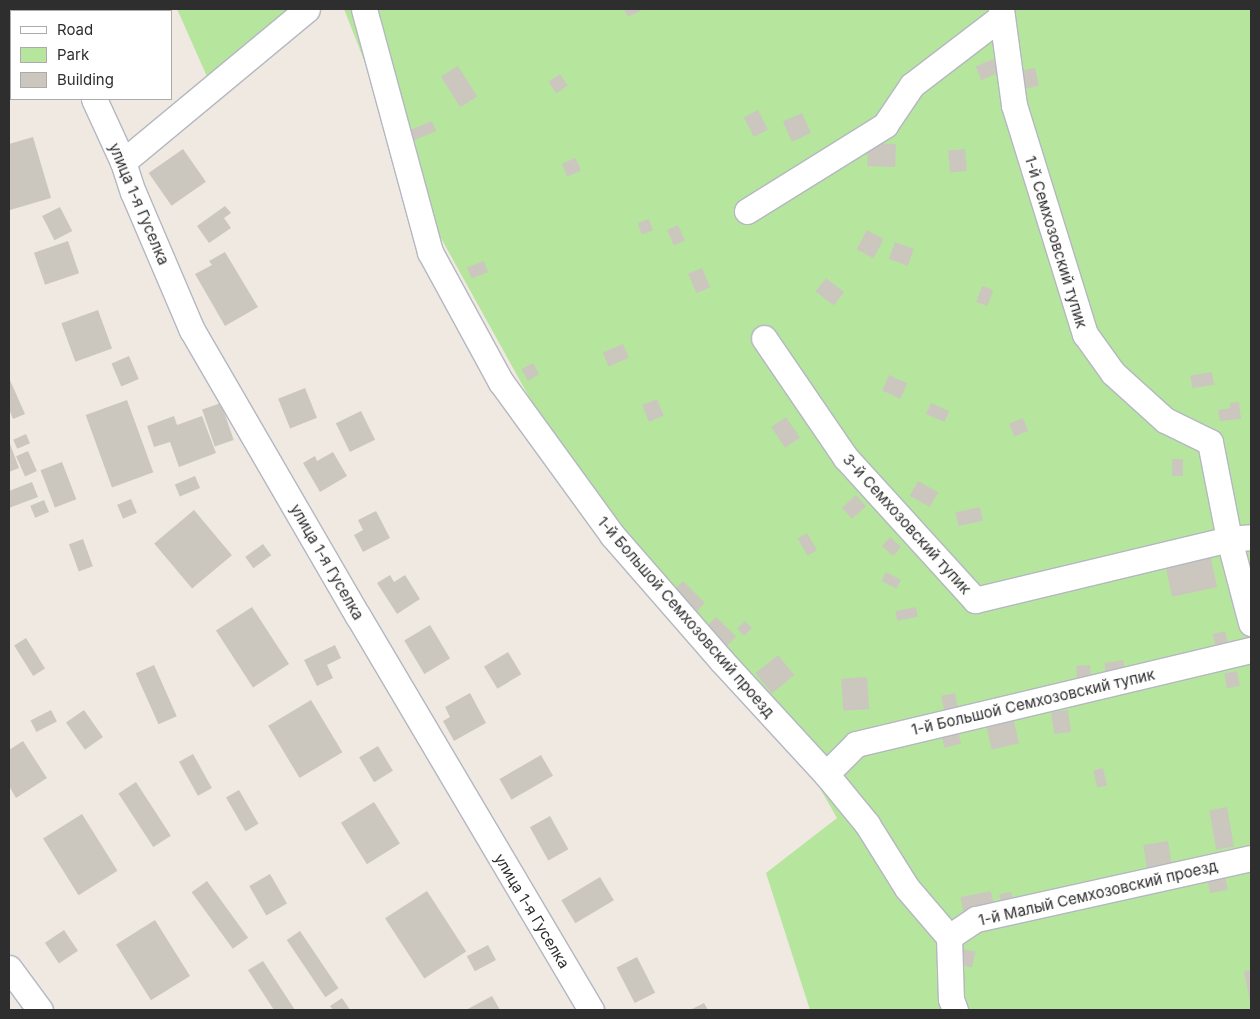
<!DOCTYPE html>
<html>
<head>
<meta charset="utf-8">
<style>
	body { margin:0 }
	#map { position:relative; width:1260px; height:1019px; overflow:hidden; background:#efe9e1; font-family:Inter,sans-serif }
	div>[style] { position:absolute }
	.green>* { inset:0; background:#b6e59e }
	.building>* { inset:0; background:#cbc7bf; transform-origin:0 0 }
	.roads { filter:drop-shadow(1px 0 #b4b7c1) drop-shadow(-1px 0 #b4b7c1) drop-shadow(0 1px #b4b7c1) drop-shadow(0 -1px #b4b7c1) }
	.minor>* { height:25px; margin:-12.5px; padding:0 12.5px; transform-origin:12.5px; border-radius:12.5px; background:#fff }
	span { translate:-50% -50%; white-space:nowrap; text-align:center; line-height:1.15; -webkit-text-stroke:4.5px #fff; paint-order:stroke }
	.street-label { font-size:15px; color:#2e2e2e }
	.frame { position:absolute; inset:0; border:10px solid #2e2e2e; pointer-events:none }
	.legend { position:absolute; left:10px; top:10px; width:162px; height:90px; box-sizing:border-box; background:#fff; border:1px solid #ababab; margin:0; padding:6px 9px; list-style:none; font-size:15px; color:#2e2e2e }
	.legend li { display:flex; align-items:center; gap:10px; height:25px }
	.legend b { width:25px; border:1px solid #ababab }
</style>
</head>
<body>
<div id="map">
	<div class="green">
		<i style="clip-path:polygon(177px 9px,302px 9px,209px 81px)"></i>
		<i style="clip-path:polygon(344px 9px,1251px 9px,1251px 1010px,810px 1010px,766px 873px,837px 818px,813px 776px,610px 543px,416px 193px)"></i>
	</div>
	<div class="building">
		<i style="clip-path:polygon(624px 9px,644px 9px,628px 17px)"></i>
		<i style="left:993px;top:59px;width:15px;height:19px;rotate:67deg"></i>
		<i style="left:458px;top:66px;width:36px;height:20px;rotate:58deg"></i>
		<i style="left:1035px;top:68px;width:18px;height:16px;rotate:77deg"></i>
		<i style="left:560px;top:74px;width:14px;height:14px;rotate:56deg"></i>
		<i style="left:758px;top:110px;width:22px;height:16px;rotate:63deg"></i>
		<i style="left:802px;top:113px;width:22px;height:21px;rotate:66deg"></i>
		<i style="left:432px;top:121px;width:11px;height:30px;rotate:68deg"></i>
		<i style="clip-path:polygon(33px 137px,51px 198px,10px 210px,9px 144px)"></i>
		<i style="left:868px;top:143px;width:28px;height:23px;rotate:2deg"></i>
		<i style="left:183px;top:149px;width:40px;height:42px;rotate:55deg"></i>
		<i style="left:965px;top:149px;width:22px;height:17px;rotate:85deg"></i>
		<i style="left:576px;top:158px;width:14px;height:15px;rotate:69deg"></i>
		<i style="clip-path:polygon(225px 206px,231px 213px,224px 218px,231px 228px,209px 243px,197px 226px)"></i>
		<i style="left:60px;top:207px;width:27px;height:20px;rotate:63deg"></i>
		<i style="left:649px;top:219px;width:12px;height:12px;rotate:70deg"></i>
		<i style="left:678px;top:225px;width:17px;height:12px;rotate:66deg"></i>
		<i style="left:867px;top:230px;width:19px;height:22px;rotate:28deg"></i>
		<i style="left:68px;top:241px;width:34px;height:36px;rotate:71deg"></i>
		<i style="left:895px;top:242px;width:20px;height:18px;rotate:20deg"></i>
		<i style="clip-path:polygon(225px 252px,258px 307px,225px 326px,195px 274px,212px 265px,209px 261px)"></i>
		<i style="left:484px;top:261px;width:12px;height:18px;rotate:70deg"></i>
		<i style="left:702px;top:268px;width:21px;height:15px;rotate:67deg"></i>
		<i style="left:826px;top:278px;width:23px;height:17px;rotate:38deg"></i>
		<i style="left:982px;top:286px;width:12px;height:17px;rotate:20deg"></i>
		<i style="left:98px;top:310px;width:41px;height:39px;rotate:70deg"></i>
		<i style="left:623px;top:344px;width:15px;height:22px;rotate:67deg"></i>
		<i style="left:129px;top:356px;width:25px;height:19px;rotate:67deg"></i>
		<i style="left:533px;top:363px;width:13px;height:13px;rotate:61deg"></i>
		<i style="left:1212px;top:372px;width:13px;height:22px;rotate:81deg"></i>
		<i style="left:889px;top:375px;width:20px;height:17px;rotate:24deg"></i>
		<i style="clip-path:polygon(9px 378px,25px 414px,13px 419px,9px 409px)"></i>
		<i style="left:305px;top:388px;width:32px;height:29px;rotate:68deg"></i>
		<i style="left:657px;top:399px;width:18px;height:16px;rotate:68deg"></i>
		<i style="left:127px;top:400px;width:77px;height:44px;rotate:70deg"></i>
		<i style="clip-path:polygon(1239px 402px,1241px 419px,1220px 421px,1218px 410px,1230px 408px,1230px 403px)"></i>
		<i style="left:221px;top:403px;width:39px;height:20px;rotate:71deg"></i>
		<i style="left:931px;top:403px;width:20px;height:12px;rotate:24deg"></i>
		<i style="left:361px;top:411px;width:32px;height:28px;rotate:64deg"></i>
		<i style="clip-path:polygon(174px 416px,177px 425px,202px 416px,216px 453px,179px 467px,170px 442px,154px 447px,147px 426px)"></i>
		<i style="left:786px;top:417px;width:25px;height:18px;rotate:56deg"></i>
		<i style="left:1023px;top:418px;width:14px;height:15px;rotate:69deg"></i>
		<i style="left:26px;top:434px;width:10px;height:14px;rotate:66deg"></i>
		<i style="clip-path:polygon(9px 441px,19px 468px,9px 472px)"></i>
		<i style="left:28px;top:451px;width:22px;height:13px;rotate:66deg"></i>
		<i style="clip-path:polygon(333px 452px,347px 476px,320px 492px,303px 463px,315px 456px,317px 461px)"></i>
		<i style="left:1172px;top:459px;width:11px;height:17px"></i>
		<i style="left:62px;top:462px;width:40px;height:23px;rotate:69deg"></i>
		<i style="left:195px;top:476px;width:13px;height:22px;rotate:67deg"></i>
		<i style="left:918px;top:481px;width:23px;height:17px;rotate:29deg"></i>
		<i style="clip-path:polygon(32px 482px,38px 497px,9px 508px,9px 491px)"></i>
		<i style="left:856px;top:495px;width:15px;height:19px;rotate:48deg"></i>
		<i style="left:131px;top:499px;width:15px;height:15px;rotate:67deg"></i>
		<i style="left:44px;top:500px;width:13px;height:15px;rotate:67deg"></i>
		<i style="left:980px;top:507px;width:14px;height:25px;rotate:78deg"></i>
		<i style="left:194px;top:510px;width:59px;height:52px;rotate:50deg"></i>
		<i style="clip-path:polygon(376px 511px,390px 538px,363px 552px,354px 535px,363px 530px,358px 520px)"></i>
		<i style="left:807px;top:533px;width:20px;height:11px;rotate:60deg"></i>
		<i style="left:890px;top:537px;width:15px;height:12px;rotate:42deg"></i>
		<i style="left:83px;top:539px;width:29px;height:15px;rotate:70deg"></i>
		<i style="left:263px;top:544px;width:14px;height:22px;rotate:54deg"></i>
		<i style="left:1210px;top:554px;width:34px;height:46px;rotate:78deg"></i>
		<i style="left:886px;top:572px;width:17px;height:10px;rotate:28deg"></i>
		<i style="clip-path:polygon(390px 575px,394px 582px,405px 575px,420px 599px,397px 614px,377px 583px)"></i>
		<i style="left:683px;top:581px;width:31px;height:18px;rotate:45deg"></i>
		<i style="left:252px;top:607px;width:68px;height:43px;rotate:57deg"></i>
		<i style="left:916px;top:607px;width:10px;height:21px;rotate:79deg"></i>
		<i style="left:716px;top:617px;width:28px;height:14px;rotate:44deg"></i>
		<i style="left:745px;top:621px;width:10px;height:11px;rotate:45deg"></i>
		<i style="left:430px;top:625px;width:39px;height:30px;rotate:59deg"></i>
		<i style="left:1225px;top:631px;width:11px;height:13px;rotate:75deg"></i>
		<i style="left:26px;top:638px;width:36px;height:14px;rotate:58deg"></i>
		<i style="clip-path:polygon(335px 645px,341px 658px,327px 665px,333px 678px,317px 686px,304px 660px)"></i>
		<i style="left:508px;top:652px;width:26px;height:28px;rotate:59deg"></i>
		<i style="left:778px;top:655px;width:26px;height:29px;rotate:51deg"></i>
		<i style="left:1123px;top:660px;width:12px;height:19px;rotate:81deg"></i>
		<i style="left:154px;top:665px;width:56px;height:20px;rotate:66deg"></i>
		<i style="left:1090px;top:665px;width:13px;height:14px;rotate:86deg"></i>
		<i style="left:1237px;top:671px;width:15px;height:13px;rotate:79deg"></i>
		<i style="left:867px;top:677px;width:32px;height:26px;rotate:86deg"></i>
		<i style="clip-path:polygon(470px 693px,486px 723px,454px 741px,443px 721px,450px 717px,445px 707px)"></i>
		<i style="left:955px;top:693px;width:16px;height:14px;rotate:79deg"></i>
		<i style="left:311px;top:700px;width:61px;height:50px;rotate:59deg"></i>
		<i style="left:51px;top:710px;width:13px;height:23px;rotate:63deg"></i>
		<i style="left:84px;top:710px;width:33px;height:22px;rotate:55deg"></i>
		<i style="left:1068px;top:710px;width:22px;height:17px;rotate:82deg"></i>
		<i style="left:1013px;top:717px;width:27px;height:28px;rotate:77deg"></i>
		<i style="left:957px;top:728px;width:16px;height:17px;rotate:75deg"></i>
		<i style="clip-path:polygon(23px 741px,47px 778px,16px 798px,9px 786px,9px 750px)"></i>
		<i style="left:378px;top:746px;width:29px;height:22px;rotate:59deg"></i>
		<i style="left:193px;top:754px;width:39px;height:16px;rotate:61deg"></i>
		<i style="left:541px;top:755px;width:24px;height:48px;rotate:60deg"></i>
		<i style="left:1103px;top:768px;width:18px;height:10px;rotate:77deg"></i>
		<i style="left:136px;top:782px;width:64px;height:21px;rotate:57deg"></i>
		<i style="left:239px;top:790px;width:39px;height:15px;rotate:60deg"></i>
		<i style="left:374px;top:802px;width:49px;height:39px;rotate:58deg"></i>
		<i style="left:1227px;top:807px;width:40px;height:18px;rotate:80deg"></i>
		<i style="left:82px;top:814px;width:67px;height:46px;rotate:58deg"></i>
		<i style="left:550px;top:816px;width:38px;height:23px;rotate:61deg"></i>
		<i style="left:1168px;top:841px;width:25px;height:25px;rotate:81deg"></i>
		<i style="left:270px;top:874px;width:34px;height:24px;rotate:60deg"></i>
		<i style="left:1225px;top:875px;width:15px;height:18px;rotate:79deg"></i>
		<i style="left:600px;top:877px;width:27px;height:45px;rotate:59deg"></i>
		<i style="left:207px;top:881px;width:70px;height:19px;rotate:54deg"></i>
		<i style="left:427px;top:891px;width:72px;height:50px;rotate:57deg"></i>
		<i style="left:991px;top:891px;width:15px;height:31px;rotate:79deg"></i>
		<i style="left:1011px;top:892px;width:10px;height:12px;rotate:79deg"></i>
		<i style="left:155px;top:920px;width:66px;height:46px;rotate:58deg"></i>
		<i style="left:64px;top:930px;width:25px;height:23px;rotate:56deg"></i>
		<i style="left:300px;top:931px;width:69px;height:16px;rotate:56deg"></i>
		<i style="left:488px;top:945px;width:17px;height:24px;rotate:62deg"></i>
		<i style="left:959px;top:948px;width:17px;height:16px;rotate:13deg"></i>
		<i style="left:637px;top:957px;width:40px;height:23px;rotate:63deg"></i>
		<i style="clip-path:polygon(263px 961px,295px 1010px,274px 1010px,248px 970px)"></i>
		<i style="clip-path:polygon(1251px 970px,1251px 1002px,1250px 1002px,1244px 971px)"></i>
		<i style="clip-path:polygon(492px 996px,500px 1010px,466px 1010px)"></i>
		<i style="clip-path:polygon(342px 998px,350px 1010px,333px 1010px,330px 1006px)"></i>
		<i style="clip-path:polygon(704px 1003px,708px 1010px,690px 1010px)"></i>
	</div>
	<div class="roads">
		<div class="minor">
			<i style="left:56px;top:9px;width:2px;rotate:63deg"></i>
			<i style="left:364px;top:9px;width:252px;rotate:74.8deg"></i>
			<i style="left:430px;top:252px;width:148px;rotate:61.4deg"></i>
			<i style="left:501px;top:382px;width:189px;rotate:54deg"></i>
			<i style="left:612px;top:535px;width:166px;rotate:48.9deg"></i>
			<i style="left:721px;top:660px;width:155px;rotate:47.4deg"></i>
			<i style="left:826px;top:774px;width:65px;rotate:50.6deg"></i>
			<i style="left:867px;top:824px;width:75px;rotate:58deg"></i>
			<i style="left:907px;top:888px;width:65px;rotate:49.4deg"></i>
			<i style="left:949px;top:937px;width:62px;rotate:88.2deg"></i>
			<i style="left:951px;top:999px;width:12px;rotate:70deg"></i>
			<i style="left:1001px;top:9px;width:97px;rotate:82.3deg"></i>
			<i style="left:1014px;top:105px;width:240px;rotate:72.8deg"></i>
			<i style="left:1085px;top:334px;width:48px;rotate:54.3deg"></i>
			<i style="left:1113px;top:373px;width:70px;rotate:42.1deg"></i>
			<i style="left:1165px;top:420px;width:50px;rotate:26.1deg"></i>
			<i style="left:1210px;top:442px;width:99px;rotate:78.9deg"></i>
			<i style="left:1229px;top:539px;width:87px;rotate:75.3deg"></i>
			<i style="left:94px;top:99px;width:69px;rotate:65.3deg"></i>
			<i style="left:123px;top:162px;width:32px;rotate:72deg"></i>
			<i style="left:133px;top:192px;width:150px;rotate:66.9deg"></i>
			<i style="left:192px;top:330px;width:331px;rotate:59.9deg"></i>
			<i style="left:358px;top:616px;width:458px;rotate:59.4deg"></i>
			<i style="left:123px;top:162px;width:239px;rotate:-39.7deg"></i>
			<i style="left:747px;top:211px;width:163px;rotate:-31.9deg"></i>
			<i style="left:885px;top:125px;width:48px;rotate:-56deg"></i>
			<i style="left:912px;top:85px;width:112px;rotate:-37.4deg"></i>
			<i style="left:764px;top:338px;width:145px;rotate:55.7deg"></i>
			<i style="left:846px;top:458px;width:192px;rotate:47.7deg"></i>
			<i style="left:975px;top:600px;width:261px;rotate:-13.5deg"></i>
			<i style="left:1229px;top:539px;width:22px;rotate:-5deg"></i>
			<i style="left:826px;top:774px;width:42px;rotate:-45deg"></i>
			<i style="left:856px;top:744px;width:406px;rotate:-13.4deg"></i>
			<i style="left:949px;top:937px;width:32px;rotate:-34deg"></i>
			<i style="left:976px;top:919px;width:282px;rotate:-12.5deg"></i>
			<i style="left:9px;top:968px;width:52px;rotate:53.6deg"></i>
		</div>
	</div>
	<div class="street-label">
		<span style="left:139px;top:204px;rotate:67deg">улица 1-я Гуселка</span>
		<span style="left:1056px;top:242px;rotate:73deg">1-й Семхозовский тупик</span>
		<span style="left:907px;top:524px;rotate:48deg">3-й Семхозовский тупик</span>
		<span style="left:327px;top:562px;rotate:60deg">улица 1-я Гуселка</span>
		<span style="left:686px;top:617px;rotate:49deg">1-й Большой Семхозовский проезд</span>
		<span style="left:1033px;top:702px;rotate:-13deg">1-й Большой Семхозовский тупик</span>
		<span style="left:1098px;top:893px;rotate:-13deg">1-й Малый Семхозовский проезд</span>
		<span style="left:532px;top:911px;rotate:59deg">улица 1-я Гуселка</span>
	</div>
	<div class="frame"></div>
	<ul class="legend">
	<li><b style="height:6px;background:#fff"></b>Road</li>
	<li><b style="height:14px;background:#b6e59e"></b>Park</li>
	<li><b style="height:14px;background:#cbc7bf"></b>Building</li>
	</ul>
</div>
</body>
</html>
